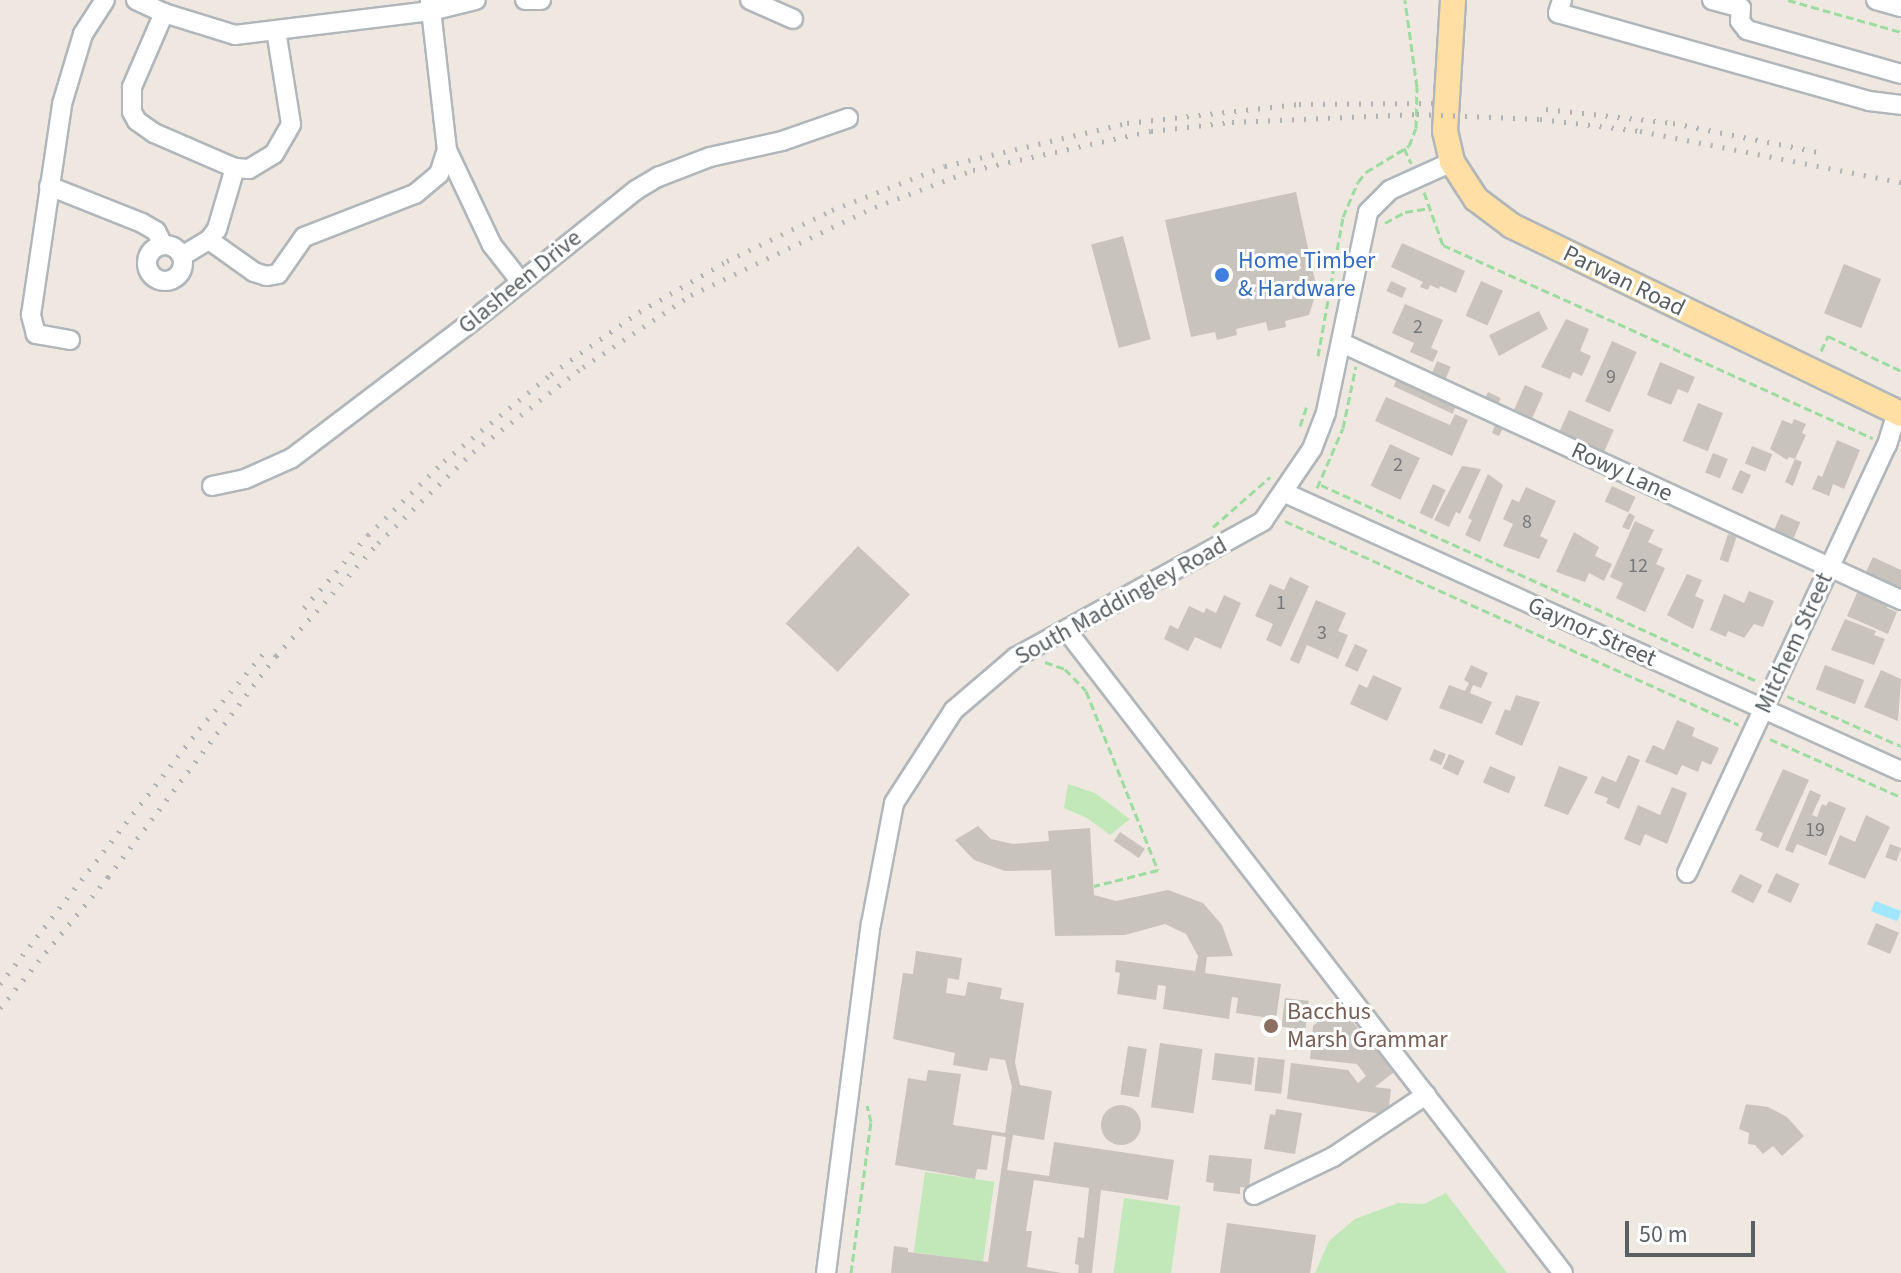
<!DOCTYPE html>
<html>
<head>
<meta charset="utf-8">
<style>
	body { margin:0 }
	#map { position:relative; width:1901px; height:1273px; overflow:hidden; background:#eee8e0; font-family:"Source Sans 3",sans-serif }
	div>[style] { position:absolute }
	.green>* { inset:0; background:#c2e8ba; transform-origin:0 0 }
	.water>* { inset:0; background:#9fe7ff; transform-origin:0 0 }
	.building>* { inset:0; background:#c9c3bd; transform-origin:0 0 }
	.round { border-radius:50% }
	.path>* { height:3px; margin-top:-1.5px; transform-origin:0; background:repeating-linear-gradient(90deg,#9cdba1 0 8px,transparent 0 12px) }
	.roads { filter:drop-shadow(2px 0 #b1b6ba) drop-shadow(-2px 0 #b1b6ba) drop-shadow(0 2px #b1b6ba) drop-shadow(0 -2px #b1b6ba) }
	.minor>* { height:18px; margin:-9px; padding:0 9px; transform-origin:9px; border-radius:9px; background:#fff }
	.minor>.ring { margin:-9px; padding:0; box-sizing:content-box; background:none; border:18px solid #fff; border-radius:50% }
	.major>* { height:24px; margin:-12px; padding:0 12px; transform-origin:12px; border-radius:12px; background:#ffdfa4 }
	.rail>* { height:5px; margin-top:-2.5px; transform-origin:0; background:repeating-linear-gradient(90deg,#b1b2b3 0 2px,transparent 0 12px) }
	.dots>* { width:22px; height:22px; translate:-50% -50%; box-sizing:border-box; border:4px solid #fff; border-radius:50% }
	span { translate:-50% -50%; white-space:nowrap; text-align:center; line-height:1.15; -webkit-text-stroke:6px #fff; paint-order:stroke }
	.number-label { font-size:20px; color:#75787a }
	.number-label span { -webkit-text-stroke-width:0 }
	.shop-label { font-size:24px; color:#366cbe }
	.left { translate:0 -50%; text-align:left }
	.street-label { font-size:24px; color:#595f63 }
	.education-label { font-size:24px; color:#785e54 }
	.scale { position:absolute; left:1625px; top:1221px; width:130px; height:36px; box-sizing:border-box; border:4px solid #595f63; border-top:0; padding-left:10px; font-size:24px; line-height:28px; white-space:nowrap; color:#595f63; -webkit-text-stroke:6px #fff; paint-order:stroke }
</style>
</head>
<body>
<div id="map">
	<div class="green">
		<i style="clip-path:polygon(1068px 784px,1095px 793px,1130px 819px,1110px 835px,1087px 818px,1064px 808px)"></i>
		<i style="left:925px;top:1172px;width:70px;height:81px;rotate:8deg"></i>
		<i style="clip-path:polygon(1446px 1193px,1507px 1273px,1315px 1273px,1329px 1241px,1355px 1219px,1398px 1203px,1424px 1204px)"></i>
		<i style="left:1124px;top:1198px;width:57px;height:76px;rotate:8deg"></i>
	</div>
	<div class="water">
		<i style="left:1875px;top:901px;width:28px;height:11px;rotate:21deg"></i>
	</div>
	<div class="building">
		<i style="clip-path:polygon(1296px 192px,1317px 290px,1309px 315px,1285px 321px,1286px 327px,1268px 331px,1266px 322px,1236px 329px,1237px 335px,1217px 340px,1215px 332px,1191px 337px,1165px 220px)"></i>
		<i style="left:1123px;top:236px;width:107px;height:33px;rotate:75deg"></i>
		<i style="clip-path:polygon(1402px 243px,1465px 271px,1456px 293px,1440px 286px,1439px 289px,1430px 285px,1428px 290px,1420px 287px,1423px 282px,1391px 267px)"></i>
		<i style="left:1844px;top:264px;width:40px;height:53px;rotate:22deg"></i>
		<i style="left:1391px;top:281px;width:17px;height:11px;rotate:24deg"></i>
		<i style="left:1481px;top:281px;width:24px;height:38px;rotate:24deg"></i>
		<i style="clip-path:polygon(1405px 304px,1443px 320px,1431px 348px,1438px 351px,1433px 362px,1410px 352px,1414px 343px,1392px 333px)"></i>
		<i style="clip-path:polygon(1539px 311px,1548px 329px,1499px 356px,1489px 335px)"></i>
		<i style="clip-path:polygon(1566px 319px,1589px 329px,1580px 351px,1591px 356px,1582px 376px,1573px 372px,1570px 379px,1541px 367px)"></i>
		<i style="left:1612px;top:341px;width:27px;height:66px;rotate:24deg"></i>
		<i style="left:1437px;top:361px;width:15px;height:17px;rotate:23deg"></i>
		<i style="clip-path:polygon(1660px 362px,1695px 377px,1688px 393px,1678px 389px,1671px 405px,1647px 395px)"></i>
		<i style="left:1397px;top:379px;width:65px;height:8px;rotate:25deg"></i>
		<i style="left:1525px;top:385px;width:20px;height:30px;rotate:24deg"></i>
		<i style="left:1488px;top:392px;width:14px;height:11px;rotate:25deg"></i>
		<i style="clip-path:polygon(1386px 397px,1450px 425px,1455px 414px,1468px 420px,1452px 456px,1375px 421px)"></i>
		<i style="left:1698px;top:403px;width:27px;height:41px;rotate:22deg"></i>
		<i style="left:1569px;top:410px;width:49px;height:26px;rotate:24deg"></i>
		<i style="clip-path:polygon(1794px 419px,1806px 424px,1802px 433px,1806px 435px,1795px 459px,1789px 457px,1787px 460px,1770px 449px,1782px 420px,1792px 424px)"></i>
		<i style="clip-path:polygon(1495px 425px,1503px 428px,1499px 436px,1492px 433px)"></i>
		<i style="clip-path:polygon(1837px 440px,1860px 450px,1844px 489px,1833px 484px,1829px 496px,1812px 489px,1818px 475px,1822px 477px)"></i>
		<i style="left:1390px;top:444px;width:33px;height:46px;rotate:25deg"></i>
		<i style="left:1752px;top:446px;width:22px;height:19px;rotate:22deg"></i>
		<i style="left:1713px;top:453px;width:16px;height:21px;rotate:22deg"></i>
		<i style="clip-path:polygon(1795px 459px,1802px 462px,1793px 486px,1785px 482px)"></i>
		<i style="clip-path:polygon(1462px 466px,1481px 469px,1460px 514px,1456px 512px,1449px 527px,1434px 520px)"></i>
		<i style="left:1740px;top:470px;width:12px;height:21px;rotate:24deg"></i>
		<i style="clip-path:polygon(1488px 474px,1503px 485px,1480px 542px,1465px 535px,1472px 520px,1468px 518px)"></i>
		<i style="left:1433px;top:484px;width:14px;height:32px;rotate:25deg"></i>
		<i style="left:1612px;top:486px;width:26px;height:17px;rotate:25deg"></i>
		<i style="clip-path:polygon(1526px 487px,1556px 501px,1540px 536px,1548px 540px,1539px 559px,1503px 546px,1513px 524px,1503px 519px,1512px 499px,1519px 502px)"></i>
		<i style="clip-path:polygon(1629px 513px,1635px 516px,1629px 530px,1622px 527px)"></i>
		<i style="left:1781px;top:514px;width:21px;height:17px;rotate:23deg"></i>
		<i style="clip-path:polygon(1635px 521px,1654px 530px,1648px 542px,1663px 549px,1656px 564px,1665px 568px,1645px 612px,1616px 598px,1623px 583px,1610px 577px)"></i>
		<i style="clip-path:polygon(1574px 532px,1599px 547px,1595px 556px,1612px 564px,1604px 581px,1589px 573px,1585px 582px,1556px 572px)"></i>
		<i style="left:1728px;top:534px;width:9px;height:27px;rotate:18deg"></i>
		<i style="left:858px;top:546px;width:71px;height:106px;rotate:43deg"></i>
		<i style="clip-path:polygon(1873px 557px,1901px 570px,1901px 592px,1864px 576px)"></i>
		<i style="clip-path:polygon(1687px 574px,1702px 580px,1695px 596px,1704px 600px,1693px 629px,1667px 615px)"></i>
		<i style="clip-path:polygon(1290px 577px,1309px 586px,1281px 647px,1266px 640px,1273px 624px,1255px 616px,1270px 584px,1284px 590px)"></i>
		<i style="clip-path:polygon(1860px 586px,1889px 601px,1887px 608px,1897px 612px,1888px 634px,1847px 616px)"></i>
		<i style="clip-path:polygon(1749px 591px,1774px 601px,1763px 627px,1754px 624px,1744px 638px,1728px 631px,1726px 637px,1710px 630px,1724px 594px,1744px 603px)"></i>
		<i style="clip-path:polygon(1224px 595px,1241px 603px,1221px 649px,1195px 637px,1188px 651px,1164px 639px,1170px 625px,1178px 629px,1189px 606px,1204px 613px,1206px 608px,1216px 613px)"></i>
		<i style="clip-path:polygon(1316px 600px,1346px 613px,1338px 631px,1348px 635px,1338px 659px,1307px 645px,1299px 664px,1290px 660px)"></i>
		<i style="clip-path:polygon(1845px 619px,1876px 631px,1874px 635px,1885px 639px,1874px 665px,1831px 650px)"></i>
		<i style="left:1355px;top:644px;width:14px;height:24px;rotate:25deg"></i>
		<i style="clip-path:polygon(1471px 665px,1488px 673px,1481px 688px,1473px 685px,1470px 693px,1492px 702px,1482px 724px,1439px 708px,1449px 685px,1465px 691px,1469px 683px,1464px 680px)"></i>
		<i style="left:1825px;top:665px;width:42px;height:26px;rotate:21deg"></i>
		<i style="clip-path:polygon(1881px 670px,1901px 679px,1898px 721px,1864px 707px)"></i>
		<i style="clip-path:polygon(1373px 675px,1402px 688px,1387px 721px,1350px 704px,1359px 684px,1367px 688px)"></i>
		<i style="clip-path:polygon(1516px 695px,1540px 702px,1522px 746px,1495px 734px,1505px 709px,1510px 711px)"></i>
		<i style="clip-path:polygon(1677px 720px,1695px 728px,1692px 736px,1719px 748px,1711px 765px,1702px 761px,1698px 772px,1682px 765px,1677px 775px,1645px 762px,1653px 745px,1664px 750px)"></i>
		<i style="left:1434px;top:749px;width:13px;height:12px;rotate:23deg"></i>
		<i style="left:1449px;top:754px;width:17px;height:16px;rotate:24deg"></i>
		<i style="clip-path:polygon(1628px 755px,1640px 760px,1619px 809px,1606px 803px,1608px 798px,1594px 793px,1602px 776px,1616px 782px)"></i>
		<i style="left:1490px;top:766px;width:28px;height:18px;rotate:23deg"></i>
		<i style="clip-path:polygon(1559px 766px,1588px 777px,1568px 815px,1544px 806px)"></i>
		<i style="clip-path:polygon(1783px 769px,1809px 780px,1778px 848px,1760px 840px,1763px 833px,1755px 830px)"></i>
		<i style="clip-path:polygon(1672px 787px,1687px 793px,1667px 844px,1645px 834px,1640px 846px,1624px 839px,1638px 805px,1660px 815px)"></i>
		<i style="clip-path:polygon(1810px 790px,1821px 795px,1812px 815px,1817px 817px,1822px 804px,1826px 806px,1829px 801px,1846px 808px,1826px 856px,1797px 844px,1793px 853px,1785px 850px)"></i>
		<i style="clip-path:polygon(1866px 815px,1890px 827px,1865px 879px,1828px 864px,1840px 835px,1855px 842px)"></i>
		<i style="clip-path:polygon(978px 826px,991px 839px,1013px 844px,1049px 841px,1048px 831px,1090px 828px,1094px 895px,1116px 901px,1168px 890px,1203px 903px,1222px 925px,1233px 956px,1207px 957px,1205px 973px,1281px 984px,1276px 1019px,1236px 1013px,1238px 998px,1232px 997px,1229px 1019px,1163px 1009px,1166px 986px,1158px 985px,1156px 1000px,1117px 994px,1120px 973px,1115px 972px,1116px 960px,1195px 971px,1198px 956px,1186px 934px,1165px 924px,1125px 935px,1055px 936px,1051px 870px,1005px 871px,974px 860px,955px 840px)"></i>
		<i style="left:1120px;top:832px;width:30px;height:11px;rotate:34deg"></i>
		<i style="left:1890px;top:844px;width:12px;height:14px;rotate:20deg"></i>
		<i style="left:1776px;top:873px;width:26px;height:21px;rotate:25deg"></i>
		<i style="left:1740px;top:874px;width:25px;height:20px;rotate:27deg"></i>
		<i style="left:1876px;top:923px;width:25px;height:23px;rotate:23deg"></i>
		<i style="clip-path:polygon(916px 951px,962px 958px,959px 980px,948px 978px,946px 993px,965px 996px,968px 982px,1002px 988px,1000px 999px,1024px 1003px,1015px 1062px,1020px 1085px,1052px 1091px,1044px 1140px,1013px 1135px,1007px 1170px,1049px 1176px,1054px 1142px,1174px 1160px,1168px 1200px,1101px 1190px,1092px 1273px,1078px 1273px,1079px 1265px,1075px 1264px,1078px 1237px,1084px 1238px,1089px 1188px,1034px 1180px,1026px 1231px,1032px 1231px,1027px 1267px,1062px 1273px,891px 1273px,894px 1246px,908px 1248px,908px 1252px,988px 1262px,1006px 1137px,992px 1135px,987px 1170px,977px 1169px,975px 1179px,895px 1165px,908px 1078px,926px 1081px,928px 1070px,961px 1074px,953px 1125px,1005px 1133px,1012px 1087px,1005px 1060px,990px 1058px,987px 1071px,953px 1065px,955px 1053px,893px 1039px,903px 973px,913px 974px)"></i>
		<i style="left:1285px;top:998px;width:24px;height:29px;rotate:7deg"></i>
		<i style="clip-path:polygon(1339px 1005px,1394px 1072px,1375px 1087px,1391px 1089px,1388px 1115px,1287px 1099px,1291px 1063px,1348px 1070px,1358px 1083px,1366px 1076px,1357px 1064px,1310px 1059px,1313px 1026px)"></i>
		<i style="left:1160px;top:1043px;width:43px;height:65px;rotate:8deg"></i>
		<i style="left:1128px;top:1046px;width:19px;height:49px;rotate:9deg"></i>
		<i style="left:1215px;top:1053px;width:40px;height:27px;rotate:7deg"></i>
		<i style="left:1258px;top:1057px;width:27px;height:34px;rotate:6deg"></i>
		<i style="clip-path:polygon(1746px 1104px,1768px 1107px,1787px 1117px,1804px 1136px,1782px 1156px,1773px 1146px,1763px 1154px,1755px 1145px,1748px 1144px,1749px 1133px,1739px 1129px)"></i>
		<i class="round" style="left:1101px;top:1105px;width:40px;height:40px"></i>
		<i style="clip-path:polygon(1276px 1109px,1302px 1113px,1295px 1154px,1264px 1149px,1270px 1114px,1275px 1115px)"></i>
		<i style="clip-path:polygon(1209px 1155px,1252px 1159px,1249px 1188px,1240px 1187px,1240px 1194px,1213px 1191px,1214px 1183px,1206px 1182px)"></i>
		<i style="clip-path:polygon(1227px 1223px,1316px 1235px,1310px 1273px,1220px 1273px)"></i>
	</div>
	<div class="path">
		<i style="left:1788px;top:0;width:117px;rotate:15.8deg"></i>
		<i style="left:1404px;top:148px;width:17px;rotate:65deg"></i>
		<i style="left:1424px;top:192px;width:56px;rotate:70.3deg"></i>
		<i style="left:1443px;top:245px;width:471px;rotate:24.2deg"></i>
		<i style="left:1385px;top:223px;width:23px;rotate:-29deg"></i>
		<i style="left:1405px;top:212px;width:25px;rotate:-9deg"></i>
		<i style="left:1821px;top:351px;width:17px;rotate:-65deg"></i>
		<i style="left:1828px;top:336px;width:81px;rotate:25.6deg"></i>
		<i style="left:1318px;top:356px;width:141px;rotate:-79.8deg"></i>
		<i style="left:1343px;top:217px;width:38px;rotate:-67deg"></i>
		<i style="left:1358px;top:182px;width:13px;rotate:-51deg"></i>
		<i style="left:1366px;top:172px;width:50px;rotate:-31.2deg"></i>
		<i style="left:1409px;top:146px;width:19px;rotate:-69deg"></i>
		<i style="left:1416px;top:128px;width:41px;rotate:-88.6deg"></i>
		<i style="left:1417px;top:87px;width:88px;rotate:-97.9deg"></i>
		<i style="left:1300px;top:426px;width:24px;rotate:-71deg"></i>
		<i style="left:1321px;top:485px;width:480px;rotate:24.2deg"></i>
		<i style="left:1317px;top:488px;width:65px;rotate:-66.6deg"></i>
		<i style="left:1343px;top:428px;width:63px;rotate:-78.2deg"></i>
		<i style="left:1285px;top:521px;width:497px;rotate:24.2deg"></i>
		<i style="left:1213px;top:527px;width:76px;rotate:-41.3deg"></i>
		<i style="left:1045px;top:662px;width:21px;rotate:19deg"></i>
		<i style="left:1065px;top:669px;width:30px;rotate:46deg"></i>
		<i style="left:1086px;top:691px;width:193px;rotate:68.1deg"></i>
		<i style="left:1158px;top:870px;width:66px;rotate:166deg"></i>
		<i style="left:1787px;top:696px;width:124px;rotate:23.7deg"></i>
		<i style="left:1770px;top:739px;width:143px;rotate:23.9deg"></i>
		<i style="left:851px;top:1273px;width:152px;rotate:-82.5deg"></i>
		<i style="left:871px;top:1122px;width:17px;rotate:-103deg"></i>
	</div>
	<div class="roads">
		<div class="minor">
			<i style="left:136px;top:0;width:31px;rotate:25deg"></i>
			<i style="left:164px;top:13px;width:74px;rotate:17.2deg"></i>
			<i style="left:235px;top:35px;width:197px;rotate:-7deg"></i>
			<i style="left:431px;top:11px;width:46px;rotate:-13.7deg"></i>
			<i style="left:525px;top:0;width:16px"></i>
			<i style="left:750px;top:0;width:47px;rotate:23.8deg"></i>
			<i style="left:1562px;top:0;width:14px;rotate:107deg"></i>
			<i style="left:1558px;top:13px;width:323px;rotate:15.8deg"></i>
			<i style="left:1869px;top:101px;width:32px;rotate:7deg"></i>
			<i style="left:1712px;top:0;width:30px;rotate:15deg"></i>
			<i style="left:1741px;top:8px;width:13px;rotate:94deg"></i>
			<i style="left:1740px;top:21px;width:11px;rotate:52deg"></i>
			<i style="left:1747px;top:30px;width:160px;rotate:15.9deg"></i>
			<i style="left:1876px;top:0;width:26px;rotate:16deg"></i>
			<i style="left:164px;top:13px;width:81px;rotate:113.4deg"></i>
			<i style="left:132px;top:87px;width:25px;rotate:90deg"></i>
			<i style="left:132px;top:112px;width:10px;rotate:61deg"></i>
			<i style="left:137px;top:121px;width:21px;rotate:35deg"></i>
			<i style="left:154px;top:133px;width:88px;rotate:23.4deg"></i>
			<i style="left:235px;top:168px;width:14px;rotate:4deg"></i>
			<i style="left:249px;top:169px;width:29px;rotate:-31deg"></i>
			<i style="left:274px;top:154px;width:34px;rotate:-60deg"></i>
			<i style="left:291px;top:124px;width:95px;rotate:-99.1deg"></i>
			<i style="left:447px;top:150px;width:105px;rotate:64.7deg"></i>
			<i style="left:492px;top:245px;width:47px;rotate:51.9deg"></i>
			<i style="left:49px;top:186px;width:100px;rotate:21.7deg"></i>
			<i style="left:142px;top:223px;width:16px;rotate:30deg"></i>
			<i style="left:156px;top:231px;width:16px;rotate:63deg"></i>
			<i style="left:209px;top:240px;width:55px;rotate:35.4deg"></i>
			<i style="left:254px;top:272px;width:13px;rotate:18deg"></i>
			<i style="left:266px;top:276px;width:12px;rotate:-9deg"></i>
			<i style="left:278px;top:274px;width:45px;rotate:-54.9deg"></i>
			<i style="left:304px;top:237px;width:119px;rotate:-21.2deg"></i>
			<i style="left:415px;top:194px;width:31px;rotate:-40deg"></i>
			<i style="left:439px;top:174px;width:25px;rotate:-72deg"></i>
			<i style="left:447px;top:150px;width:151px;rotate:-96.5deg"></i>
			<i class="ring" style="left:147px;top:245px;width:18px;height:18px"></i>
			<i style="left:182px;top:256px;width:31px;rotate:-31deg"></i>
			<i style="left:209px;top:240px;width:14px;rotate:-54deg"></i>
			<i style="left:217px;top:229px;width:64px;rotate:-73.6deg"></i>
			<i style="left:70px;top:340px;width:35px;rotate:-170deg"></i>
			<i style="left:36px;top:334px;width:20px;rotate:-105deg"></i>
			<i style="left:31px;top:315px;width:213px;rotate:-81.6deg"></i>
			<i style="left:62px;top:104px;width:73px;rotate:-73.3deg"></i>
			<i style="left:83px;top:34px;width:40px;rotate:-57.1deg"></i>
			<i style="left:1342px;top:343px;width:615px;rotate:24.69deg"></i>
			<i style="left:212px;top:486px;width:34px;rotate:-12deg"></i>
			<i style="left:245px;top:479px;width:51px;rotate:-24.1deg"></i>
			<i style="left:292px;top:458px;width:223px;rotate:-37.2deg"></i>
			<i style="left:470px;top:323px;width:213px;rotate:-38.7deg"></i>
			<i style="left:636px;top:190px;width:26px;rotate:-31deg"></i>
			<i style="left:658px;top:177px;width:56px;rotate:-21deg"></i>
			<i style="left:710px;top:157px;width:74px;rotate:-12.5deg"></i>
			<i style="left:782px;top:141px;width:70px;rotate:-19.2deg"></i>
			<i style="left:1283px;top:492px;width:678px;rotate:24.3deg"></i>
			<i style="left:1067px;top:631px;width:811px;rotate:52.31deg"></i>
			<i style="left:1687px;top:873px;width:472px;rotate:-65deg"></i>
			<i style="left:1887px;top:445px;width:34px;rotate:-73deg"></i>
			<i style="left:1254px;top:1195px;width:88px;rotate:-25.7deg"></i>
			<i style="left:1333px;top:1157px;width:112px;rotate:-33.7deg"></i>
			<i style="left:826px;top:1273px;width:352px;rotate:-82.7deg"></i>
			<i style="left:871px;top:924px;width:123px;rotate:-79.2deg"></i>
			<i style="left:894px;top:803px;width:111px;rotate:-57.2deg"></i>
			<i style="left:954px;top:710px;width:82px;rotate:-40.5deg"></i>
			<i style="left:1016px;top:657px;width:282px;rotate:-28.8deg"></i>
			<i style="left:1263px;top:521px;width:87px;rotate:-55.8deg"></i>
			<i style="left:1312px;top:449px;width:40px;rotate:-69deg"></i>
			<i style="left:1326px;top:412px;width:204px;rotate:-78.1deg"></i>
			<i style="left:1368px;top:212px;width:31px;rotate:-45deg"></i>
			<i style="left:1390px;top:190px;width:68px;rotate:-24.3deg"></i>
		</div>
		<div class="major">
			<i style="left:1453px;top:0;width:131px;rotate:93.5deg"></i>
			<i style="left:1445px;top:131px;width:32px;rotate:77deg"></i>
			<i style="left:1452px;top:162px;width:44px;rotate:57deg"></i>
			<i style="left:1476px;top:199px;width:45px;rotate:36.9deg"></i>
			<i style="left:1512px;top:226px;width:432px;rotate:25.8deg"></i>
		</div>
	</div>
	<div class="rail">
		<i style="left:1546px;top:109px;width:128px;rotate:6.3deg"></i>
		<i style="left:1673px;top:123px;width:153px;rotate:11.3deg"></i>
		<i style="left:304px;top:608px;width:97px;rotate:-48.8deg"></i>
		<i style="left:368px;top:535px;width:106px;rotate:-44.2deg"></i>
		<i style="left:444px;top:461px;width:138px;rotate:-39.1deg"></i>
		<i style="left:551px;top:374px;width:108px;rotate:-35.2deg"></i>
		<i style="left:639px;top:312px;width:102px;rotate:-30.1deg"></i>
		<i style="left:727px;top:261px;width:117px;rotate:-25.9deg"></i>
		<i style="left:832px;top:210px;width:121px;rotate:-21.3deg"></i>
		<i style="left:945px;top:166px;width:187px;rotate:-13.3deg"></i>
		<i style="left:1127px;top:123px;width:173px;rotate:-6.3deg"></i>
		<i style="left:1299px;top:104px;width:136px;rotate:-0.4deg"></i>
		<i style="left:0;top:984px;width:323px;rotate:-52deg"></i>
		<i style="left:199px;top:729px;width:100px;rotate:-49.5deg"></i>
		<i style="left:0;top:1008px;width:170px;rotate:-50.5deg"></i>
		<i style="left:108px;top:877px;width:278px;rotate:-52.8deg"></i>
		<i style="left:276px;top:656px;width:152px;rotate:-47.9deg"></i>
		<i style="left:378px;top:543px;width:132px;rotate:-43.8deg"></i>
		<i style="left:473px;top:452px;width:139px;rotate:-37.7deg"></i>
		<i style="left:583px;top:367px;width:130px;rotate:-33.7deg"></i>
		<i style="left:691px;top:295px;width:204px;rotate:-25.6deg"></i>
		<i style="left:875px;top:207px;width:105px;rotate:-20.7deg"></i>
		<i style="left:973px;top:170px;width:182px;rotate:-12.4deg"></i>
		<i style="left:1151px;top:131px;width:81px;rotate:-6.3deg"></i>
		<i style="left:1232px;top:122px;width:185px;rotate:-2.5deg"></i>
		<i style="left:1417px;top:114px;width:123px;rotate:2.3deg"></i>
		<i style="left:1540px;top:119px;width:101px;rotate:6.8deg"></i>
		<i style="left:1640px;top:131px;width:266px;rotate:11.1deg"></i>
	</div>
	<div class="dots">
		<i style="left:1222px;top:275px;background:#3f7fe0"></i>
		<i style="left:1271px;top:1026px;background:#8d6e63"></i>
	</div>
	<div class="number-label">
		<span style="left:1418px;top:327px">2</span>
		<span style="left:1611px;top:377px">9</span>
		<span style="left:1398px;top:465px">2</span>
		<span style="left:1527px;top:522px">8</span>
		<span style="left:1638px;top:566px">12</span>
		<span style="left:1281px;top:603px">1</span>
		<span style="left:1322px;top:633px">3</span>
		<span style="left:1815px;top:830px">19</span>
	</div>
	<div class="shop-label">
		<span class="left" style="left:1238px;top:275px">Home Timber<br>&amp; Hardware</span>
	</div>
	<div class="street-label">
		<span style="left:1624px;top:281px;rotate:26deg">Parwan Road</span>
		<span style="left:520px;top:282px;rotate:-39deg">Glasheen Drive</span>
		<span style="left:1622px;top:472px;rotate:25deg">Rowy Lane</span>
		<span style="left:1121px;top:601px;rotate:-29deg">South Maddingley Road</span>
		<span style="left:1592px;top:632px;rotate:24deg">Gaynor Street</span>
		<span style="left:1794px;top:643px;rotate:-65deg">Mitchem Street</span>
	</div>
	<div class="education-label">
		<span class="left" style="left:1287px;top:1026px">Bacchus<br>Marsh Grammar</span>
	</div>
	<div class="scale">50 m</div>
</div>
</body>
</html>
